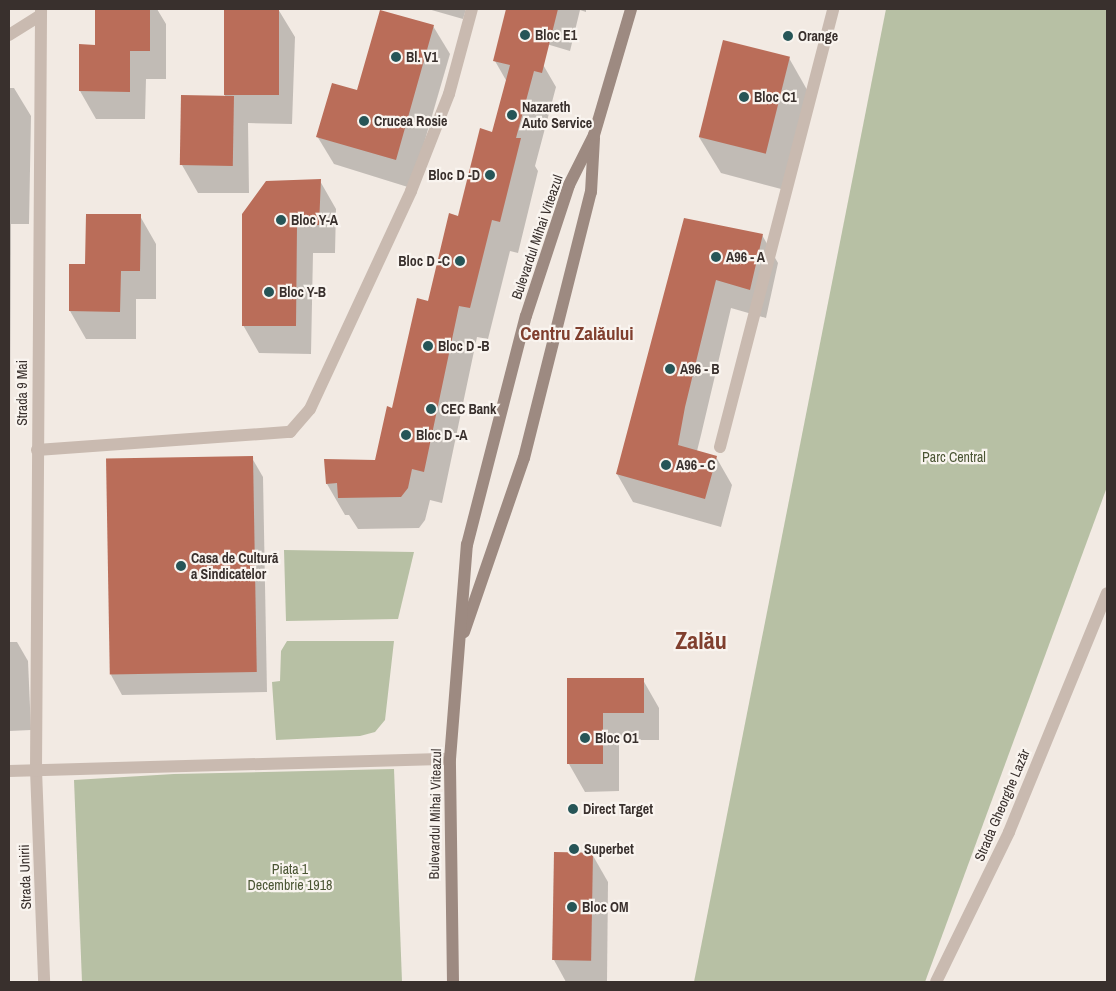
<!DOCTYPE html>
<html>
<head>
<meta charset="utf-8">
<style>
	body { margin:0 }
	#map { position:relative; width:1116px; height:991px; overflow:hidden; background:#f2eae3; font-family:"Archivo Narrow",sans-serif }
	div>[style] { position:absolute }
	.green>* { inset:0; background:#b7c0a4 }
	.shadow>* { inset:0; background:#0003 }
	.building>* { inset:0; background:#ba6d59; transform-origin:0 0 }
	.pedestrian>* { height:12px; margin:-6px; padding:0 6px; transform-origin:6px; border-radius:6px; background:#c9bab0 }
	.minor>* { height:12px; margin:-6px; padding:0 6px; transform-origin:6px; border-radius:6px; background:#c9bab0 }
	.secondary>* { height:12px; margin:-6px; padding:0 6px; transform-origin:6px; border-radius:6px; background:#9d8a81 }
	.dots>* { width:14px; height:14px; translate:-50% -50%; box-sizing:border-box; border:2px solid #f9f4ef; border-radius:50% }
	span { translate:-50% -50%; white-space:nowrap; text-align:center; line-height:1.15; -webkit-text-stroke:4.5px #f9f4ef; paint-order:stroke }
	.poi-label { font-size:14px; color:#39302d; font-weight:700 }
	.left { translate:0 -50%; text-align:left }
	.right { translate:-100% -50%; text-align:right }
	.street-label { font-size:14px; color:#39302d }
	.park-label { font-size:14px; color:#4a5533 }
	.district-label { font-size:19px; color:#803f2e; font-weight:700 }
	.town-label { font-size:24px; color:#803f2e; font-weight:700 }
	.frame { position:absolute; inset:0; border:10px solid #39302d; pointer-events:none }
</style>
</head>
<body>
<div id="map">
	<div class="green">
		<i style="clip-path:polygon(886px 9px,1107px 9px,1107px 487px,925px 982px,694px 982px)"></i>
		<i style="clip-path:polygon(284px 550px,414px 552px,398px 619px,286px 621px)"></i>
		<i style="clip-path:polygon(287px 641px,394px 641px,385px 720px,375px 732px,360px 736px,276px 740px,272px 682px,280px 681px,281px 651px)"></i>
		<i style="clip-path:polygon(394px 769px,402px 982px,82px 982px,74px 780px,174px 774px)"></i>
	</div>
	<div class="shadow">
		<i style="clip-path:polygon(96px 9px,157px 9px,166px 24px,166px 79px,146px 79px,145px 119px,96px 119px,80px 91px,81px 46px,96px 46px)"></i>
		<i style="clip-path:polygon(225px 9px,278px 9px,295px 37px,292px 124px,248px 123px,249px 193px,198px 193px,182px 165px,225px 97px)"></i>
		<i style="clip-path:polygon(428px 9px,466px 9px,463px 19px)"></i>
		<i style="clip-path:polygon(507px 9px,586px 9px,586px 12px,580px 10px,570px 51px,523px 37px)"></i>
		<i style="clip-path:polygon(433px 26px,450px 54px,411px 188px,334px 164px,317px 136px,358px 92px)"></i>
		<i style="clip-path:polygon(538px 56px,556px 87px,535px 166px,538px 171px,518px 253px,510px 251px,488px 339px,477px 337px,442px 503px,430px 500px,425px 520px,419px 528px,358px 529px,349px 515px,345px 515px,327px 484px,325px 460px,376px 461px,459px 217px,493px 134px,507px 82px,495px 61px)"></i>
		<i style="clip-path:polygon(789px 58px,810px 95px,785px 190px,721px 173px,699px 137px)"></i>
		<i style="clip-path:polygon(9px 88px,14px 88px,31px 116px,29px 224px,11px 224px,11px 413px)"></i>
		<i style="clip-path:polygon(320px 181px,336px 209px,335px 253px,313px 253px,311px 354px,259px 353px,243px 325px)"></i>
		<i style="clip-path:polygon(140px 216px,156px 244px,156px 299px,136px 299px,136px 339px,86px 339px,70px 311px,86px 266px)"></i>
		<i style="clip-path:polygon(685px 219px,762px 235px,778px 263px,766px 318px,731px 308px,701px 435px,697px 451px,716px 457px,732px 485px,721px 527px,633px 502px,617px 474px)"></i>
		<i style="clip-path:polygon(252px 458px,263px 477px,267px 692px,122px 695px,111px 675px)"></i>
		<i style="clip-path:polygon(9px 642px,17px 642px,28px 661px,31px 730px,9px 731px)"></i>
		<i style="clip-path:polygon(568px 680px,643px 680px,659px 708px,659px 740px,619px 740px,619px 791px,585px 792px,569px 764px)"></i>
		<i style="clip-path:polygon(555px 854px,592px 854px,608px 882px,607px 982px,566px 982px,554px 960px)"></i>
	</div>
	<div class="building">
		<i style="clip-path:polygon(95px 9px,150px 9px,150px 51px,130px 51px,130px 92px,79px 91px,79px 44px,95px 45px)"></i>
		<i style="left:224px;top:9px;width:55px;height:86px"></i>
		<i style="clip-path:polygon(506px 9px,558px 9px,542px 73px,534px 71px,516px 138px,521px 138px,500px 222px,492px 220px,470px 308px,459px 306px,424px 472px,412px 469px,408px 488px,401px 497px,338px 498px,337px 483px,326px 484px,324px 459px,375px 460px,387px 406px,392px 408px,417px 298px,428px 301px,449px 213px,458px 216px,480px 128px,492px 132px,510px 65px,493px 61px)"></i>
		<i style="clip-path:polygon(380px 10px,434px 25px,396px 160px,316px 137px,332px 83px,357px 90px)"></i>
		<i style="left:723px;top:40px;width:69px;height:100px;rotate:14deg"></i>
		<i style="left:181px;top:95px;width:53px;height:70px;rotate:1deg"></i>
		<i style="clip-path:polygon(321px 179px,319px 225px,297px 226px,296px 326px,242px 326px,242px 214px,266px 181px)"></i>
		<i style="clip-path:polygon(86px 214px,141px 214px,140px 271px,121px 271px,120px 312px,69px 311px,69px 264px,85px 264px)"></i>
		<i style="clip-path:polygon(684px 218px,763px 234px,750px 290px,716px 280px,685px 407px,678px 445px,717px 456px,705px 499px,616px 474px)"></i>
		<i style="left:253px;top:456px;width:216px;height:147px;rotate:89deg"></i>
		<i style="clip-path:polygon(567px 678px,644px 678px,644px 713px,603px 713px,603px 764px,567px 764px)"></i>
		<i style="left:554px;top:852px;width:39px;height:108px;rotate:1deg"></i>
	</div>
	<div class="pedestrian">
		<i style="left:36px;top:770px;width:212px;rotate:87.8deg"></i>
	</div>
	<div class="minor">
		<i style="left:9px;top:35px;width:36px;rotate:-32deg"></i>
		<i style="left:720px;top:447px;width:452px;rotate:-75.5deg"></i>
		<i style="left:37px;top:450px;width:254px;rotate:-4.1deg"></i>
		<i style="left:290px;top:432px;width:30px;rotate:-49deg"></i>
		<i style="left:310px;top:409px;width:240px;rotate:-65.1deg"></i>
		<i style="left:411px;top:191px;width:104px;rotate:-68.6deg"></i>
		<i style="left:449px;top:94px;width:88px;rotate:-74.9deg"></i>
		<i style="left:36px;top:770px;width:761px;rotate:-89.62deg"></i>
		<i style="left:9px;top:771px;width:441px;rotate:-1.6deg"></i>
		<i style="left:936px;top:982px;width:167px;rotate:-64deg"></i>
		<i style="left:1009px;top:832px;width:258px;rotate:-67.7deg"></i>
	</div>
	<div class="secondary">
		<i style="left:464px;top:632px;width:184px;rotate:-71deg"></i>
		<i style="left:524px;top:458px;width:274px;rotate:-75.9deg"></i>
		<i style="left:591px;top:192px;width:54px;rotate:-86.8deg"></i>
		<i style="left:453px;top:982px;width:223px;rotate:-90.8deg"></i>
		<i style="left:450px;top:759px;width:215px;rotate:-85.5deg"></i>
		<i style="left:467px;top:545px;width:236px;rotate:-75.6deg"></i>
		<i style="left:526px;top:316px;width:138px;rotate:-71.8deg"></i>
		<i style="left:569px;top:185px;width:56px;rotate:-63.4deg"></i>
		<i style="left:594px;top:135px;width:131px;rotate:-73.6deg"></i>
	</div>
	<div class="dots">
		<i style="left:525px;top:35px;background:#265557"></i>
		<i style="left:788px;top:36px;background:#265557"></i>
		<i style="left:396px;top:57px;background:#265557"></i>
		<i style="left:744px;top:97px;background:#265557"></i>
		<i style="left:512px;top:115px;background:#265557"></i>
		<i style="left:364px;top:121px;background:#265557"></i>
		<i style="left:490px;top:175px;background:#265557"></i>
		<i style="left:281px;top:220px;background:#265557"></i>
		<i style="left:716px;top:257px;background:#265557"></i>
		<i style="left:460px;top:261px;background:#265557"></i>
		<i style="left:269px;top:292px;background:#265557"></i>
		<i style="left:428px;top:346px;background:#265557"></i>
		<i style="left:670px;top:369px;background:#265557"></i>
		<i style="left:431px;top:409px;background:#265557"></i>
		<i style="left:406px;top:435px;background:#265557"></i>
		<i style="left:666px;top:465px;background:#265557"></i>
		<i style="left:181px;top:566px;background:#265557"></i>
		<i style="left:585px;top:738px;background:#265557"></i>
		<i style="left:573px;top:809px;background:#265557"></i>
		<i style="left:574px;top:849px;background:#265557"></i>
		<i style="left:572px;top:907px;background:#265557"></i>
	</div>
	<div class="poi-label">
		<span class="left" style="left:535px;top:35px">Bloc E1</span>
		<span class="left" style="left:798px;top:36px">Orange</span>
		<span class="left" style="left:406px;top:57px">Bl. V1</span>
		<span class="left" style="left:754px;top:97px">Bloc C1</span>
		<span class="left" style="left:522px;top:115px">Nazareth<br>Auto Service</span>
		<span class="left" style="left:374px;top:121px">Crucea Rosie</span>
		<span class="right" style="left:480px;top:175px">Bloc D -D</span>
		<span class="left" style="left:291px;top:220px">Bloc Y-A</span>
		<span class="left" style="left:726px;top:257px">A96 - A</span>
		<span class="right" style="left:450px;top:261px">Bloc D -C</span>
		<span class="left" style="left:279px;top:292px">Bloc Y-B</span>
		<span class="left" style="left:438px;top:346px">Bloc D -B</span>
		<span class="left" style="left:680px;top:369px">A96 - B</span>
		<span class="left" style="left:441px;top:409px">CEC Bank</span>
		<span class="left" style="left:416px;top:435px">Bloc D -A</span>
		<span class="left" style="left:676px;top:465px">A96 - C</span>
		<span class="left" style="left:191px;top:566px">Casa de Cultură<br>a Sindicatelor</span>
		<span class="left" style="left:595px;top:738px">Bloc O1</span>
		<span class="left" style="left:583px;top:809px">Direct Target</span>
		<span class="left" style="left:584px;top:849px">Superbet</span>
		<span class="left" style="left:582px;top:907px">Bloc OM</span>
	</div>
	<div class="street-label">
		<span style="left:537px;top:237px;rotate:-71deg">Bulevardul Mihai Viteazul</span>
		<span style="left:22px;top:393px;rotate:-90deg">Strada 9 Mai</span>
		<span style="left:1002px;top:805px;rotate:-67deg">Strada Gheorghe Lazăr</span>
		<span style="left:435px;top:814px;rotate:-89deg">Bulevardul Mihai Viteazul</span>
		<span style="left:25px;top:877px;rotate:-92deg">Strada Unirii</span>
	</div>
	<div class="park-label">
		<span style="left:954px;top:457px">Parc Central</span>
		<span style="left:290px;top:877px">Piața 1<br>Decembrie 1918</span>
	</div>
	<div class="district-label">
		<span style="left:577px;top:334px">Centru Zalăului</span>
	</div>
	<div class="town-label">
		<span style="left:701px;top:641px">Zalău</span>
	</div>
	<div class="frame"></div>
</div>
</body>
</html>
